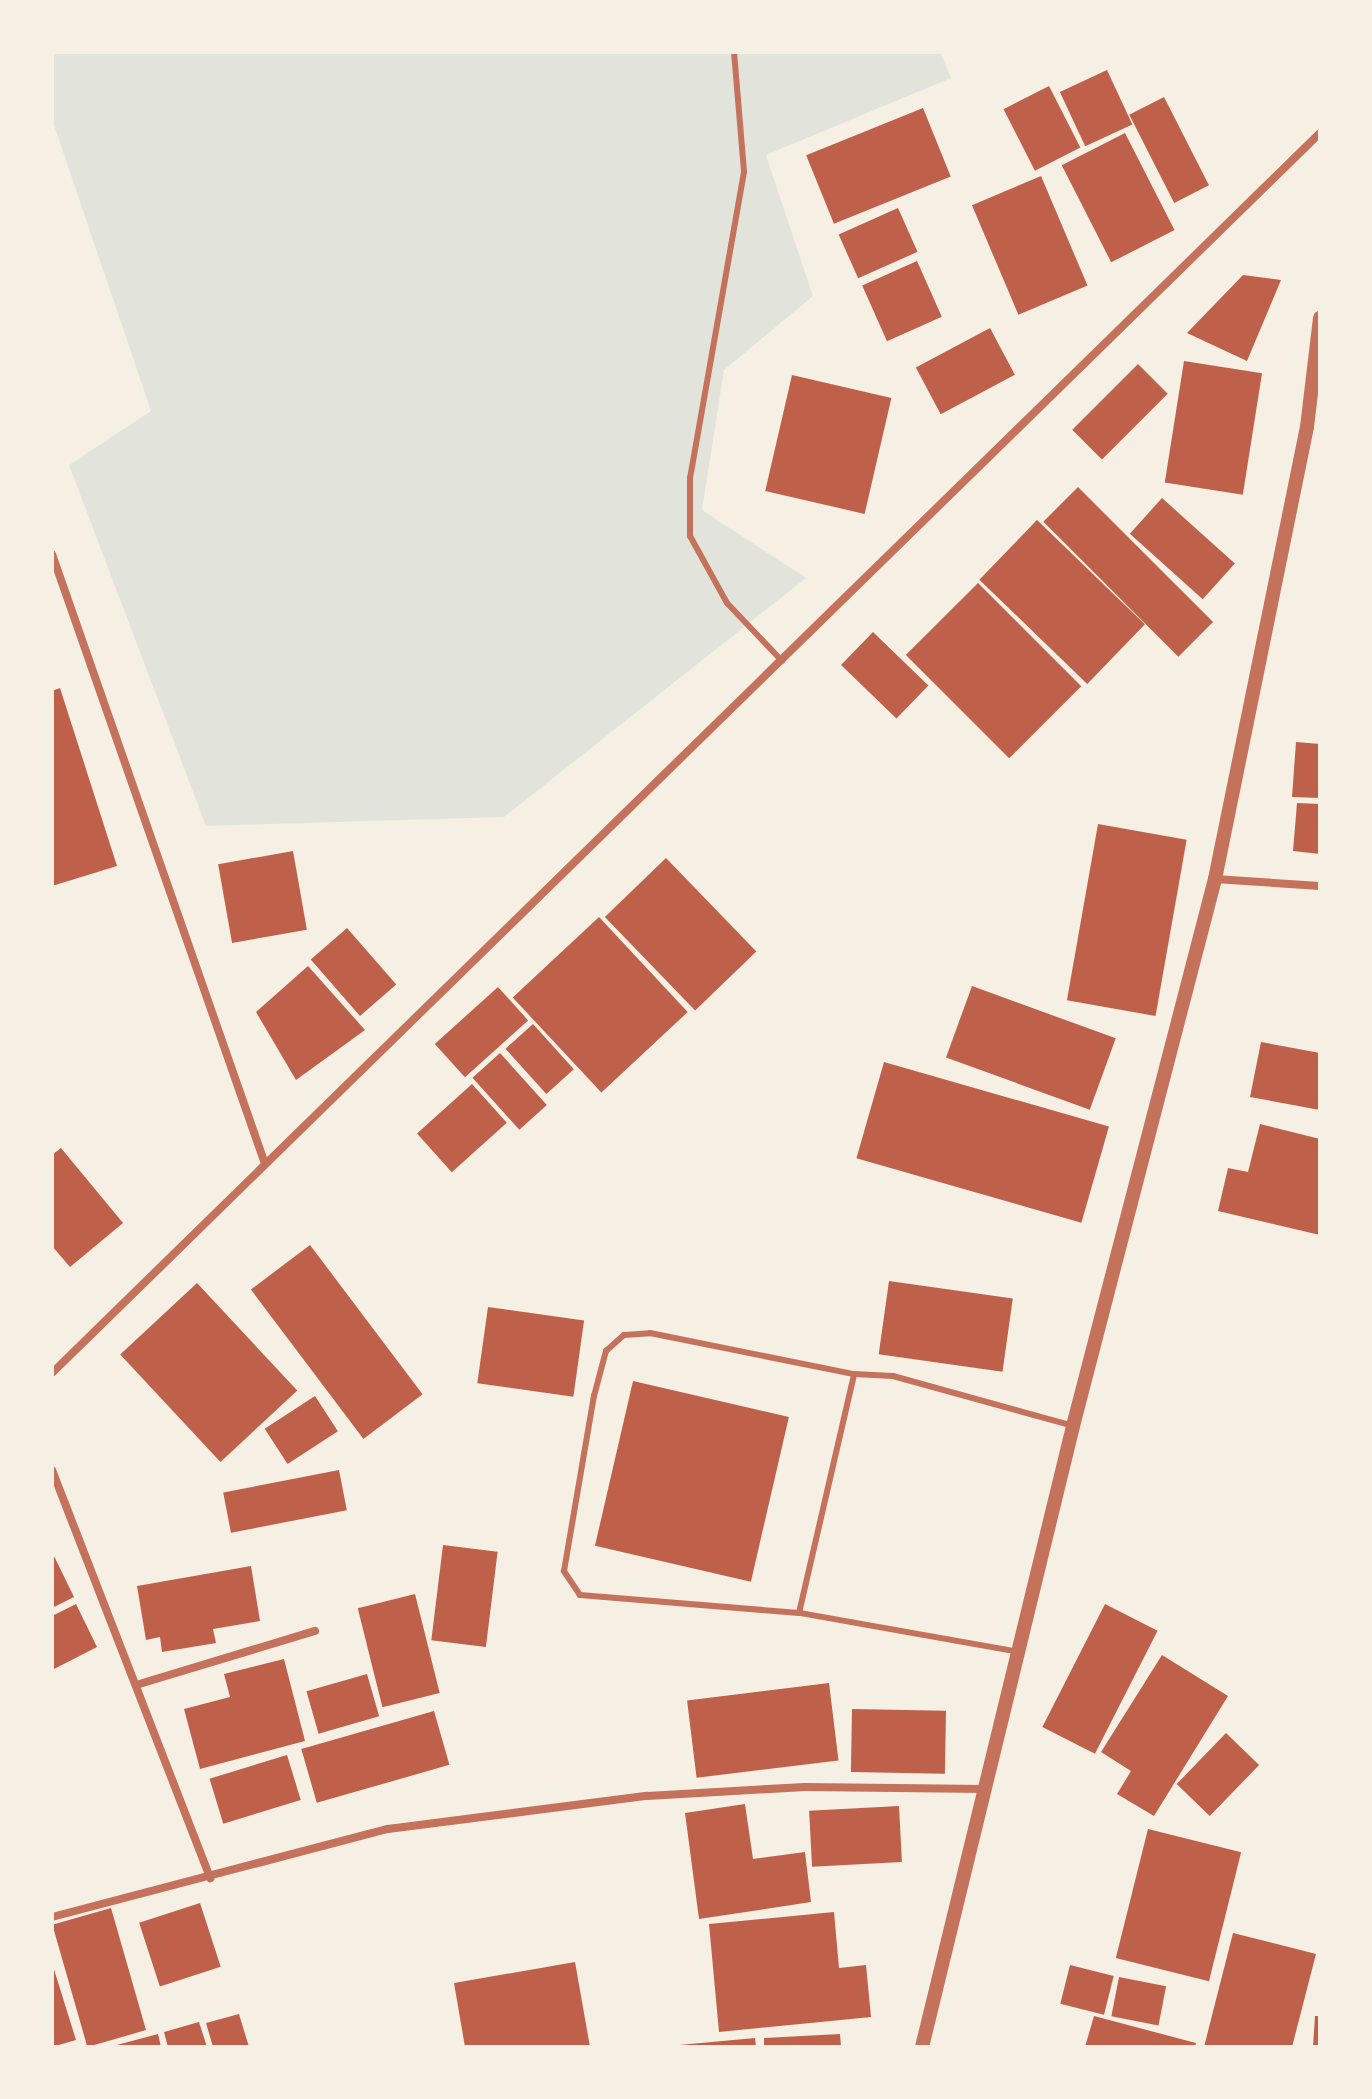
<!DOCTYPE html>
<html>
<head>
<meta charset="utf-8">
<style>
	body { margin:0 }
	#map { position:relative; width:1372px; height:2099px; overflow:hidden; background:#f6efe4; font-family:"Open Sans",sans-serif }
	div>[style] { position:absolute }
	.green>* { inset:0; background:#e2e4dc }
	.building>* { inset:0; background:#bf614a; transform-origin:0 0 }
	.service>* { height:6px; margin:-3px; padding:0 3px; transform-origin:3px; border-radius:3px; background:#c5725c }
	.minor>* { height:8px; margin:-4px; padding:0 4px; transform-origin:4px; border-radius:4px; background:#c5725c }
	.tertiary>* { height:14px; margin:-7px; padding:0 7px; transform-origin:7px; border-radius:7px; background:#c5725c }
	span { translate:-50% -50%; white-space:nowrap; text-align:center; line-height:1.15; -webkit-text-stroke:7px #f6efe4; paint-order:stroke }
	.frame { position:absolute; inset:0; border:54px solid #f6efe4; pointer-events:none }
</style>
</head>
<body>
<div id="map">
	<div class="green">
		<i style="clip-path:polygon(52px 52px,940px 52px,951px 78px,766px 155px,813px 296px,724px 370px,702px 510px,806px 578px,504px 817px,206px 826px,69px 465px,151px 411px,52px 119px)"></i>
	</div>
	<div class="building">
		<i style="left:1107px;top:70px;width:60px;height:52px;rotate:65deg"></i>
		<i style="left:1049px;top:86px;width:69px;height:51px;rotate:63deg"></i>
		<i style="left:1164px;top:97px;width:99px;height:39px;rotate:63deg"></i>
		<i style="left:923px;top:108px;width:74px;height:126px;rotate:68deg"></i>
		<i style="left:1125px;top:133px;width:109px;height:71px;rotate:63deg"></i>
		<i style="left:1041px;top:176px;width:119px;height:75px;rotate:67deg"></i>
		<i style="left:898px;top:208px;width:48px;height:65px;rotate:66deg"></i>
		<i style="left:917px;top:261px;width:61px;height:60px;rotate:66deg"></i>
		<i style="clip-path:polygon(1243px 275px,1281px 280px,1247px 361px,1187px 333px)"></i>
		<i style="left:990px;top:328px;width:53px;height:84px;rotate:62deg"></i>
		<i style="left:1184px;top:361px;width:79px;height:123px;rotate:9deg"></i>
		<i style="left:1138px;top:364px;width:42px;height:93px;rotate:45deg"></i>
		<i style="left:792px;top:375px;width:102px;height:119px;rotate:13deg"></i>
		<i style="left:1078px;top:487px;width:191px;height:49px;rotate:45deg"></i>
		<i style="left:1162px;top:498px;width:98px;height:48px;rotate:42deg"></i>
		<i style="left:1037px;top:520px;width:150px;height:83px;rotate:44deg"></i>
		<i style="left:978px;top:583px;width:146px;height:102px;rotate:45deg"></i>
		<i style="left:873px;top:632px;width:77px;height:46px;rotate:44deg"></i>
		<i style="clip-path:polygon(60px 688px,117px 866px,52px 886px,52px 691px)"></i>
		<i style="clip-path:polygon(1296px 742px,1320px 744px,1320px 798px,1292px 797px)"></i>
		<i style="clip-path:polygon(1297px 803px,1320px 804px,1320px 854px,1293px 851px)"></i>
		<i style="left:1098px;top:824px;width:90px;height:179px;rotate:10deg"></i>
		<i style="left:293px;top:851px;width:80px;height:76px;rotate:80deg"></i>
		<i style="left:666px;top:858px;width:130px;height:85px;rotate:46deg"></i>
		<i style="left:599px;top:917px;width:130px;height:118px;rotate:47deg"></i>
		<i style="left:347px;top:928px;width:75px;height:48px;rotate:49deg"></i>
		<i style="clip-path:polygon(308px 966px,365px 1030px,296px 1080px,256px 1012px)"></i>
		<i style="left:972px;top:986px;width:153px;height:76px;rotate:20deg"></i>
		<i style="left:498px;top:987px;width:45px;height:85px;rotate:48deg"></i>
		<i style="left:533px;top:1024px;width:61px;height:37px;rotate:48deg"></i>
		<i style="clip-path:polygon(1261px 1042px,1320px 1053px,1320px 1110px,1250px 1097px)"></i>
		<i style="left:500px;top:1053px;width:70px;height:37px;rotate:48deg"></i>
		<i style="left:884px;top:1062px;width:234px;height:100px;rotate:16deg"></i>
		<i style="left:472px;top:1084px;width:52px;height:74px;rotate:48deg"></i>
		<i style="clip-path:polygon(1260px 1124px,1320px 1139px,1320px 1235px,1218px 1211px,1228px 1168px,1248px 1172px)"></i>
		<i style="clip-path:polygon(61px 1148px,123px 1223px,70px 1267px,52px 1246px,52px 1155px)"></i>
		<i style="left:310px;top:1245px;width:187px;height:74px;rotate:53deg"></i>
		<i style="left:889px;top:1281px;width:125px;height:74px;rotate:8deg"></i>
		<i style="left:197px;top:1283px;width:147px;height:105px;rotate:47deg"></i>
		<i style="left:488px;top:1307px;width:97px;height:77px;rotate:8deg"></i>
		<i style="left:633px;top:1381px;width:160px;height:169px;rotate:13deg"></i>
		<i style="left:315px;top:1396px;width:42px;height:60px;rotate:57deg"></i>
		<i style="left:339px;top:1470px;width:41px;height:118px;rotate:79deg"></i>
		<i style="left:443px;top:1545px;width:55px;height:96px;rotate:7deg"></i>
		<i style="clip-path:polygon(52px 1552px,74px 1597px,52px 1608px)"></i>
		<i style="clip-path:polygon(251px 1566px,260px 1621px,213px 1629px,216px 1643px,162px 1652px,160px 1637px,146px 1640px,137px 1586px)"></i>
		<i style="left:415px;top:1594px;width:102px;height:59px;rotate:76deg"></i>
		<i style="clip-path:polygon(76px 1604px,97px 1647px,52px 1670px,52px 1616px)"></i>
		<i style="left:1105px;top:1604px;width:59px;height:138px;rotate:27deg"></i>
		<i style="clip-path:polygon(1162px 1655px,1228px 1696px,1154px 1816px,1117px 1794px,1131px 1771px,1101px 1752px)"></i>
		<i style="clip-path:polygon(284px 1659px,305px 1741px,200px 1769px,184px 1709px,230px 1697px,224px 1674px)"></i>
		<i style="left:367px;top:1674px;width:44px;height:63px;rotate:74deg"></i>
		<i style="left:829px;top:1683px;width:78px;height:143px;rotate:83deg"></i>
		<i style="left:852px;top:1709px;width:94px;height:63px;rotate:1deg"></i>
		<i style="left:434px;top:1711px;width:56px;height:138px;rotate:74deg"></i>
		<i style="left:1226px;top:1733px;width:46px;height:71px;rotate:44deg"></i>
		<i style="left:287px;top:1755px;width:47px;height:81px;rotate:73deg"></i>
		<i style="clip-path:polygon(745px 1804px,753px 1859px,805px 1852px,811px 1902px,699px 1919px,685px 1813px)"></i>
		<i style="left:899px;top:1806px;width:56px;height:90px;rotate:87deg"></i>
		<i style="left:1148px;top:1829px;width:96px;height:133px;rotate:14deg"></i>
		<i style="left:200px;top:1903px;width:67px;height:64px;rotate:72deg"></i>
		<i style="left:111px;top:1908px;width:127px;height:61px;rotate:74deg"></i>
		<i style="clip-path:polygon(834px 1912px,839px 1968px,866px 1965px,871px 2017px,719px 2032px,709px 1924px)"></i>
		<i style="clip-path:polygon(1233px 1933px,1316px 1954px,1292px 2047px,1204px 2047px)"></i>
		<i style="clip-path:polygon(575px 1962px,590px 2047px,465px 2047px,454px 1983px)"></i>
		<i style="clip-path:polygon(52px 1963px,76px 2040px,52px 2047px)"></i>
		<i style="left:1070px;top:1965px;width:45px;height:40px;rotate:14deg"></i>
		<i style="left:1119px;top:1977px;width:48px;height:40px;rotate:11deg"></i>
		<i style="clip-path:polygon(239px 2014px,249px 2047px,213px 2047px,206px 2023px)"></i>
		<i style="clip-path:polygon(1094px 2016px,1196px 2043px,1195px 2047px,1085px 2047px)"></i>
		<i style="clip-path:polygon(1315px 2016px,1320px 2016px,1320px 2047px,1313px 2047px)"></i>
		<i style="clip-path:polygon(199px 2022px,207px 2047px,168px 2047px,164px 2032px)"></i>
		<i style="clip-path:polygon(158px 2034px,161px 2047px,113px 2047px,113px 2046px)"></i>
		<i style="clip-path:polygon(840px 2034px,841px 2047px,764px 2047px,764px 2038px)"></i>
		<i style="clip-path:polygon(755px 2038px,756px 2047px,679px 2047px,679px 2045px)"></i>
	</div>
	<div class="service">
		<i style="left:734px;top:52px;width:120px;rotate:85.2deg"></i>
		<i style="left:744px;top:172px;width:311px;rotate:100deg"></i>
		<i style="left:690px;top:478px;width:58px;rotate:90deg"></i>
		<i style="left:690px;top:536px;width:77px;rotate:61.1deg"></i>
		<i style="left:727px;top:603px;width:80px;rotate:46.5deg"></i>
		<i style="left:799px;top:1613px;width:220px;rotate:-175.3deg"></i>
		<i style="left:580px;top:1595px;width:29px;rotate:-124deg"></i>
		<i style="left:564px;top:1571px;width:178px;rotate:-80.3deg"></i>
		<i style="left:594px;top:1396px;width:47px;rotate:-75.1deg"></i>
		<i style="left:606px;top:1351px;width:24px;rotate:-42deg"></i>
		<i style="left:624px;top:1335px;width:26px;rotate:-4deg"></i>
		<i style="left:650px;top:1333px;width:208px;rotate:11.4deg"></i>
		<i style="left:1019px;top:1652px;width:223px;rotate:-169.9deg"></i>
		<i style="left:799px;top:1613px;width:245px;rotate:-77deg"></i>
		<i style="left:854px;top:1374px;width:39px;rotate:3deg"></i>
		<i style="left:893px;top:1376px;width:187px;rotate:15.5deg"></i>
	</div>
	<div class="minor">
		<i style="left:52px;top:554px;width:643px;rotate:70.75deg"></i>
		<i style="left:1215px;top:879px;width:105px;rotate:3.8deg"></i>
		<i style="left:52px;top:1373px;width:1774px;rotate:-44.36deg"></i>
		<i style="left:52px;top:1470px;width:438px;rotate:68.8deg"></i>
		<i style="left:136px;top:1685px;width:187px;rotate:-16.8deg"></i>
		<i style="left:52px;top:1917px;width:347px;rotate:-14.7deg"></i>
		<i style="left:388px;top:1829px;width:261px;rotate:-7.3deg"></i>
		<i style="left:647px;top:1796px;width:158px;rotate:-3.3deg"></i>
		<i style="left:805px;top:1787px;width:181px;rotate:0.6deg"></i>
	</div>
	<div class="tertiary">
		<i style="left:922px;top:2047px;width:639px;rotate:-76.33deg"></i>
		<i style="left:1073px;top:1426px;width:565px;rotate:-75.45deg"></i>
		<i style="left:1215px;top:879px;width:461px;rotate:-78.5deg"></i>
		<i style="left:1307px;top:427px;width:110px;rotate:-83.2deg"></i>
	</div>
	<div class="frame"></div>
</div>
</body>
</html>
